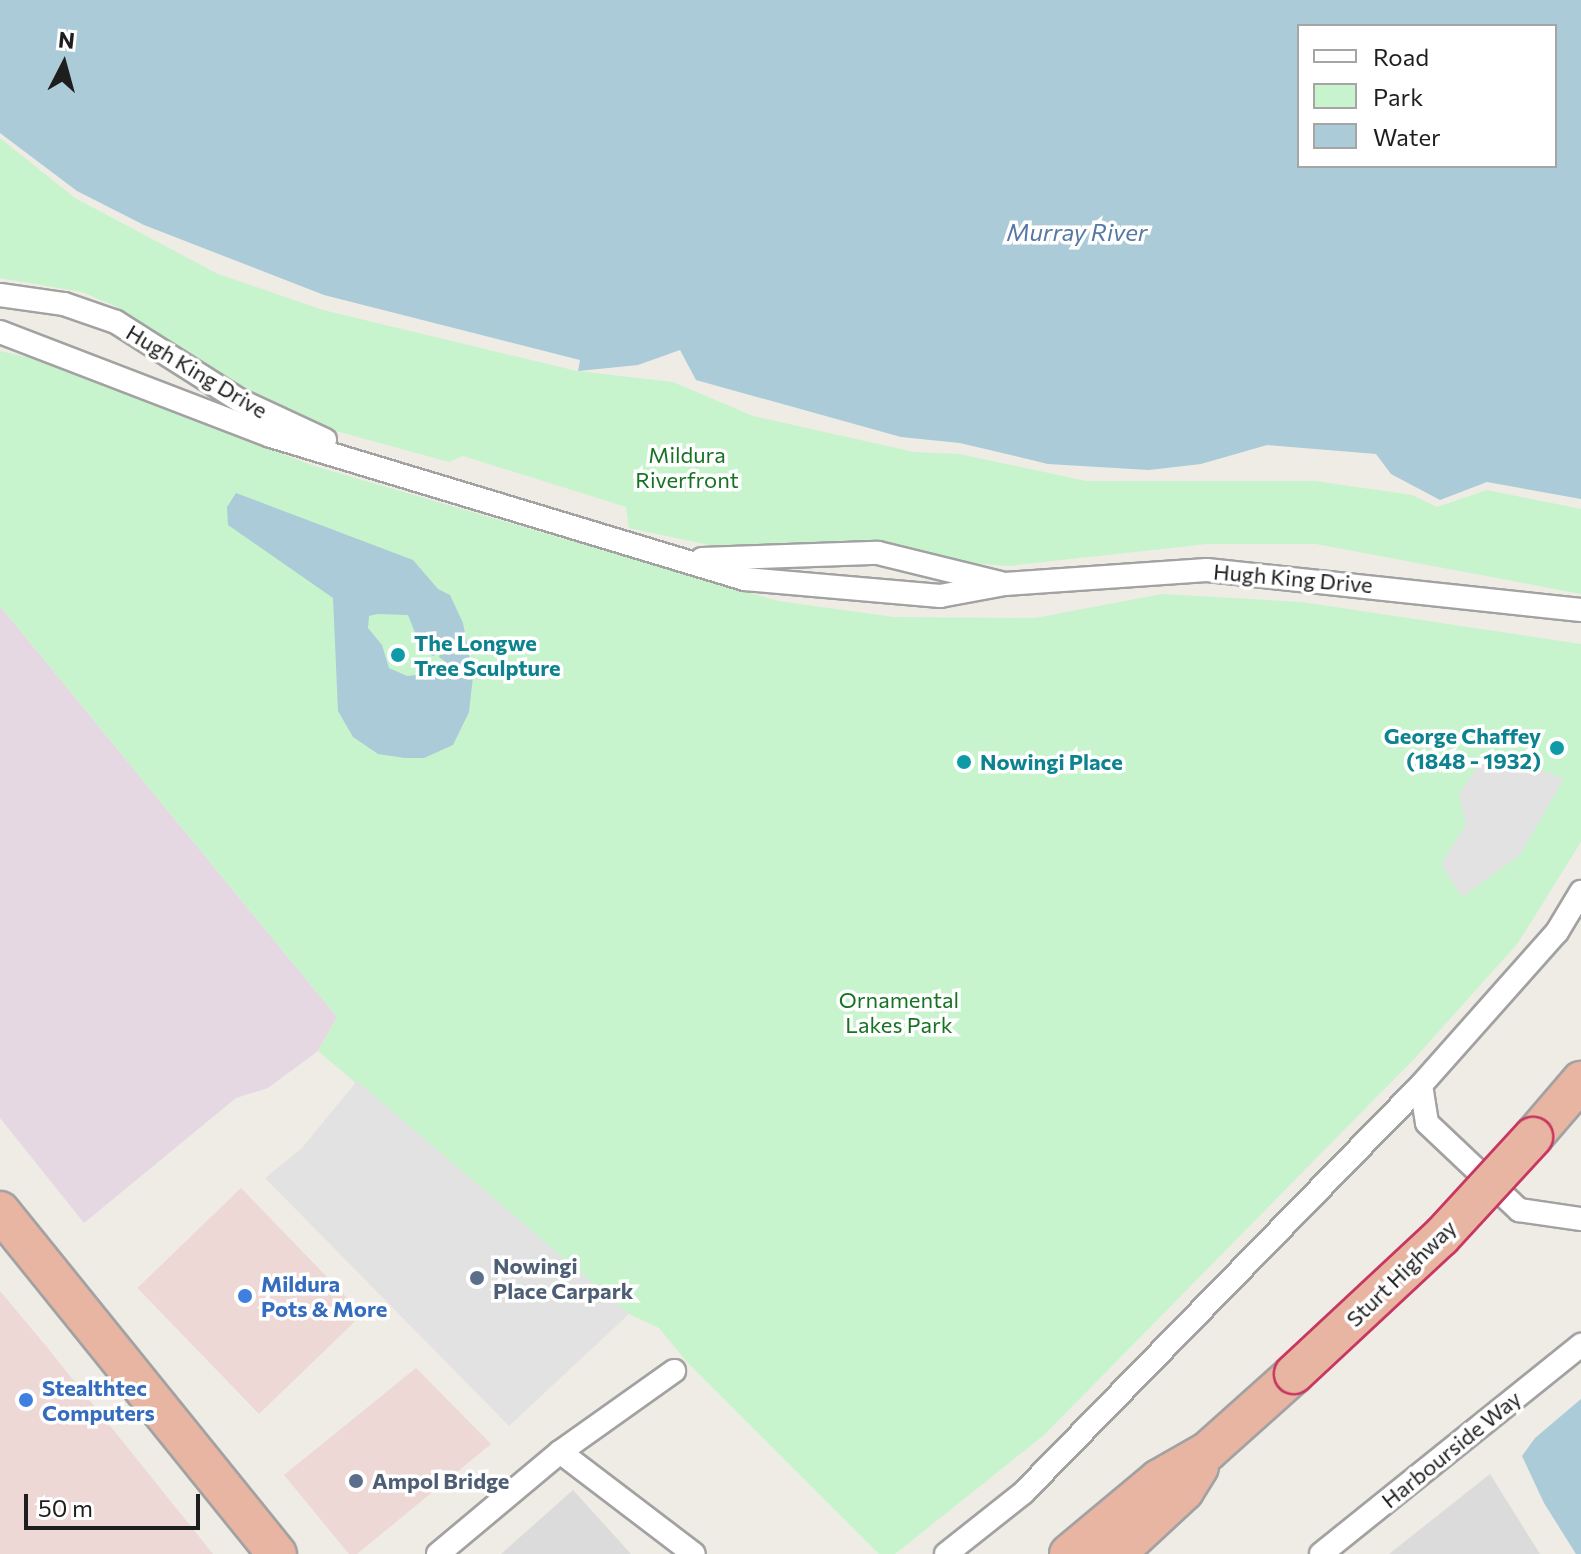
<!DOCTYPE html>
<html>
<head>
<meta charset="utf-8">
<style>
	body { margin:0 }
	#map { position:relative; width:1581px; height:1554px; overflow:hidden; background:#eeece5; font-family:Commissioner,sans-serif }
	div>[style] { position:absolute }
	.residential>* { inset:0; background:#dcdbdb }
	.commercial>* { inset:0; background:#edd8d6; transform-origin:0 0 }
	.industrial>* { inset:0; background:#e6d8e3 }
	.park>* { inset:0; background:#c7f4cd }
	.parking>* { inset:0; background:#e2e2e2 }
	.water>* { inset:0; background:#aacbd7 }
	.roads { filter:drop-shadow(2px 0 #a2a2a2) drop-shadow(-2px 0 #a2a2a2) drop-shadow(0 2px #a2a2a2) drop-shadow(0 -2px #a2a2a2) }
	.minor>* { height:22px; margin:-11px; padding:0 11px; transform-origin:11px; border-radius:11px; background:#fff }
	.trunk>* { height:38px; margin:-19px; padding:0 19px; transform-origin:19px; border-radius:19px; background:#e8b5a2 }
	.bridges { filter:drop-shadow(2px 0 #c83760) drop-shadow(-2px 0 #c83760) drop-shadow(0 2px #c83760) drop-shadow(0 -2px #c83760) }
	.trunk-bridge>* { height:38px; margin:-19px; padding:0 19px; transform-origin:19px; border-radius:19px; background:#e8b5a2 }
	.dots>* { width:22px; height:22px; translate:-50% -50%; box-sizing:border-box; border:4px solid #fff; border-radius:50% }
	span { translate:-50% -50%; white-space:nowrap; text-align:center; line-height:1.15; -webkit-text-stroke:7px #fff; paint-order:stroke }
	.street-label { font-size:22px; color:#1e1e1e }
	.park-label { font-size:22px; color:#177223 }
	.culture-label { font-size:22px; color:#0d838f; font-weight:700 }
	.left { translate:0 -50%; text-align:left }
	.right { translate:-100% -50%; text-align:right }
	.service-label { font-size:22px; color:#4e5e75; font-weight:700 }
	.shop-label { font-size:22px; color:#366cbe; font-weight:700 }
	.water-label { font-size:24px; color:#5578a4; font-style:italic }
	.legend { position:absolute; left:1297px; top:24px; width:260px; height:144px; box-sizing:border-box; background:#fff; border:2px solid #a5a5a5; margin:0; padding:10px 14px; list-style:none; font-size:24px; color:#1e1e1e }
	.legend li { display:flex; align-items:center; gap:16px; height:40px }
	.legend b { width:40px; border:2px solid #a5a5a5 }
	.north { position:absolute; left:24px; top:24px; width:80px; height:80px; -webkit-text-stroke:6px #fff; paint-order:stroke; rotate:6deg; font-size:22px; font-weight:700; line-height:32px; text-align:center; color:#1e1e1e }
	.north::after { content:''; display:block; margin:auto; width:28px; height:36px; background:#1e1e1e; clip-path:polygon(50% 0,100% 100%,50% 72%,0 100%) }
	.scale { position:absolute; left:24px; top:1494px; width:176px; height:36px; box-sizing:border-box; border:4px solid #1e1e1e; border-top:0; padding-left:10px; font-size:24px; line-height:28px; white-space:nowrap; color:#1e1e1e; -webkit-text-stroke:6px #fff; paint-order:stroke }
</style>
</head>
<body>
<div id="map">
	<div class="residential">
		<i style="clip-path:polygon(1490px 1474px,1540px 1554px,1389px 1554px)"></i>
		<i style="clip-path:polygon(573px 1490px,631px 1554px,501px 1554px)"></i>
	</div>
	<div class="commercial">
		<i style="left:241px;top:1188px;width:175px;height:144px;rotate:46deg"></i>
		<i style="clip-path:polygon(0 1291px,46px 1346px,213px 1554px,0 1554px)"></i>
		<i style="clip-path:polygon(416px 1368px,491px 1444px,357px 1554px,349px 1554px,284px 1475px)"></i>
	</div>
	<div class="industrial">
		<i style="clip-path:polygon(0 606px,337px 1017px,318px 1051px,268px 1088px,236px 1098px,84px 1223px,0 1118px)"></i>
	</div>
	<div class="park">
		<i style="clip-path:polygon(0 138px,75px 198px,218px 274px,323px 310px,577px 371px,673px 382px,753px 416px,914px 452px,959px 454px,1086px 481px,1315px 481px,1412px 495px,1437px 507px,1487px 490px,1581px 509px,1581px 594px,1316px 544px,1207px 544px,1008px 566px,948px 561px,891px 544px,845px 540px,781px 548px,714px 546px,629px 528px,626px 507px,463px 456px,449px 462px,325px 428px,251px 393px,113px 305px,82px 292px,0 278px)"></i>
		<i style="clip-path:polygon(0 351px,31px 358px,314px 466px,778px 601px,894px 617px,1035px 618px,1162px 594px,1302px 602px,1581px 644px,1581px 842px,1518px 943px,1414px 1059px,1044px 1435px,895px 1554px,879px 1554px,686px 1361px,659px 1328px,629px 1314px,318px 1051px,337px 1017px,0 606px)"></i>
	</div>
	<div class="parking">
		<i style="clip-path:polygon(1488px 750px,1564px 779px,1520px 855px,1462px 897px,1441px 864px,1466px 825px,1459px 794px)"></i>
		<i style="clip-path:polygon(357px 1081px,629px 1314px,509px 1426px,265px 1178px,302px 1148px)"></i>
	</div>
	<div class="water">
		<i style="clip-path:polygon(evenodd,0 0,1581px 0,1581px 499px,1487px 482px,1440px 500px,1391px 474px,1376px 454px,1267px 445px,1201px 464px,1149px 470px,1048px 464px,960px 443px,901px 437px,696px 380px,680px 350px,638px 365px,578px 371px,580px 360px,324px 295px,144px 225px,77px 191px,0 133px,0 0,1555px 26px,1555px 166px,1299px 166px,1299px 26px,1555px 26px)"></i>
		<i style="clip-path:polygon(evenodd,236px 493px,413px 560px,438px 589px,450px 595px,463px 623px,473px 676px,469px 712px,453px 745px,424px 758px,405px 758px,378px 754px,353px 737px,338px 711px,333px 598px,228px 525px,227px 507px,236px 493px,377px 614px,408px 615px,422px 650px,433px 656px,441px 651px,439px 657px,447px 663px,443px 672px,407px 676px,389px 668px,382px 645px,368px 628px,369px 616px,377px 614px)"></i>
		<i style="clip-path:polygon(1581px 1399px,1581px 1554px,1576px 1554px,1544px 1503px,1522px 1456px,1535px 1438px)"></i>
	</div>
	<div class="roads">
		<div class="minor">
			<i style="left:0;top:295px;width:65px;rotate:8deg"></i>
			<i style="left:64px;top:304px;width:55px;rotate:19.1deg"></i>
			<i style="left:116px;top:322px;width:146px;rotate:32.4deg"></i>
			<i style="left:239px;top:400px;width:95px;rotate:24.9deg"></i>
			<i style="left:0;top:332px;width:290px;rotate:21deg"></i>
			<i style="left:271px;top:436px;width:495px;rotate:16.8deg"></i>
			<i style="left:745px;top:579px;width:196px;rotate:5deg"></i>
			<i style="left:940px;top:596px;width:66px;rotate:-10.5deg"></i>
			<i style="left:1005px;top:584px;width:202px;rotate:-4deg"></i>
			<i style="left:1207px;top:570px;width:376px;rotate:6.1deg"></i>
			<i style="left:702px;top:559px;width:176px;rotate:-2deg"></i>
			<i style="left:878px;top:553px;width:126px;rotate:13.8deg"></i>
			<i style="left:1421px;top:1085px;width:38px;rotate:81deg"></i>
			<i style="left:1427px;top:1123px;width:127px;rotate:43.4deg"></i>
			<i style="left:1519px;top:1210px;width:63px;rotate:8.3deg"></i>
			<i style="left:560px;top:1452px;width:168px;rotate:37.3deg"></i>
			<i style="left:438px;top:1554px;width:159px;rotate:-39.9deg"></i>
			<i style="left:560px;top:1452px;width:140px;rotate:-35.4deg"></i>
			<i style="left:946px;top:1554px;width:98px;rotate:-38.4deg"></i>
			<i style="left:1023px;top:1493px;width:570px;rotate:-45.71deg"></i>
			<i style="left:1421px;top:1085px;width:205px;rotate:-48.4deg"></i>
			<i style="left:1557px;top:932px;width:47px;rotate:-59deg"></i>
			<i style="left:1321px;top:1554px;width:334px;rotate:-38.8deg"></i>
		</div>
		<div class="trunk">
			<i style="left:1533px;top:1137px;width:74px;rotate:-49.4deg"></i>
			<i style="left:0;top:1211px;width:441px;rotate:51.1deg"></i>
			<i style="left:1069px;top:1554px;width:117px;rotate:-39.8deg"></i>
			<i style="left:1159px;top:1479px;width:56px;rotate:-29.7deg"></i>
			<i style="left:1208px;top:1451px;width:115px;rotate:-41.8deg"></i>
			<i style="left:1116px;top:1554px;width:93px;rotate:-42.8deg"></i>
			<i style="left:1184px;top:1491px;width:28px;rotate:-58deg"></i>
		</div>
	</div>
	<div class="bridges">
		<div class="trunk-bridge">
			<i style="left:1294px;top:1374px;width:201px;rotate:-43deg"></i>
			<i style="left:1441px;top:1237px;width:136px;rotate:-47.4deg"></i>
		</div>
	</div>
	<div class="dots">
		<i style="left:398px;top:655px;background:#0f9aa8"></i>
		<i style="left:1557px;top:748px;background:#0f9aa8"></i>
		<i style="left:964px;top:762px;background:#0f9aa8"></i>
		<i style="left:477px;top:1278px;background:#5c6f8a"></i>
		<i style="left:245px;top:1296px;background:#3f7fe0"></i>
		<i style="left:26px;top:1400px;background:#3f7fe0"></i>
		<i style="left:356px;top:1481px;background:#5c6f8a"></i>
	</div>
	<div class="street-label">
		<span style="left:197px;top:371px;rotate:31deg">Hugh King Drive</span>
		<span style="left:1293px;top:578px;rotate:5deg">Hugh King Drive</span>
		<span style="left:1401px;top:1273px;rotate:-44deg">Sturt Highway</span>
		<span style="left:1451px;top:1449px;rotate:-39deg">Harbourside Way</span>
	</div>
	<div class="park-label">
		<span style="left:687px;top:467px">Mildura<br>Riverfront</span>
		<span style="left:899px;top:1012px">Ornamental<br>Lakes Park</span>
	</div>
	<div class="culture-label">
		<span class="left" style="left:414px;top:655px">The Longwe<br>Tree Sculpture</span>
		<span class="right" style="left:1541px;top:748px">George Chaffey<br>(1848 - 1932)</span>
		<span class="left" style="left:980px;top:762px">Nowingi Place</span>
	</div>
	<div class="service-label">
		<span class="left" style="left:493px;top:1278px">Nowingi<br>Place Carpark</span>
		<span class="left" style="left:372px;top:1481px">Ampol Bridge</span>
	</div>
	<div class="shop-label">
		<span class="left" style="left:261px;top:1296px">Mildura<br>Pots &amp; More</span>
		<span class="left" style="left:42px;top:1400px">Stealthtec<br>Computers</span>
	</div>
	<div class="water-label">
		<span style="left:1077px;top:232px">Murray River</span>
	</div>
	<ul class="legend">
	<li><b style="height:10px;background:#fff"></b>Road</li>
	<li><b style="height:22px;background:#c7f4cd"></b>Park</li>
	<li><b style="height:22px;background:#aacbd7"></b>Water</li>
	</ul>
	<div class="north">N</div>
	<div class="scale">50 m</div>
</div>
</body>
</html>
